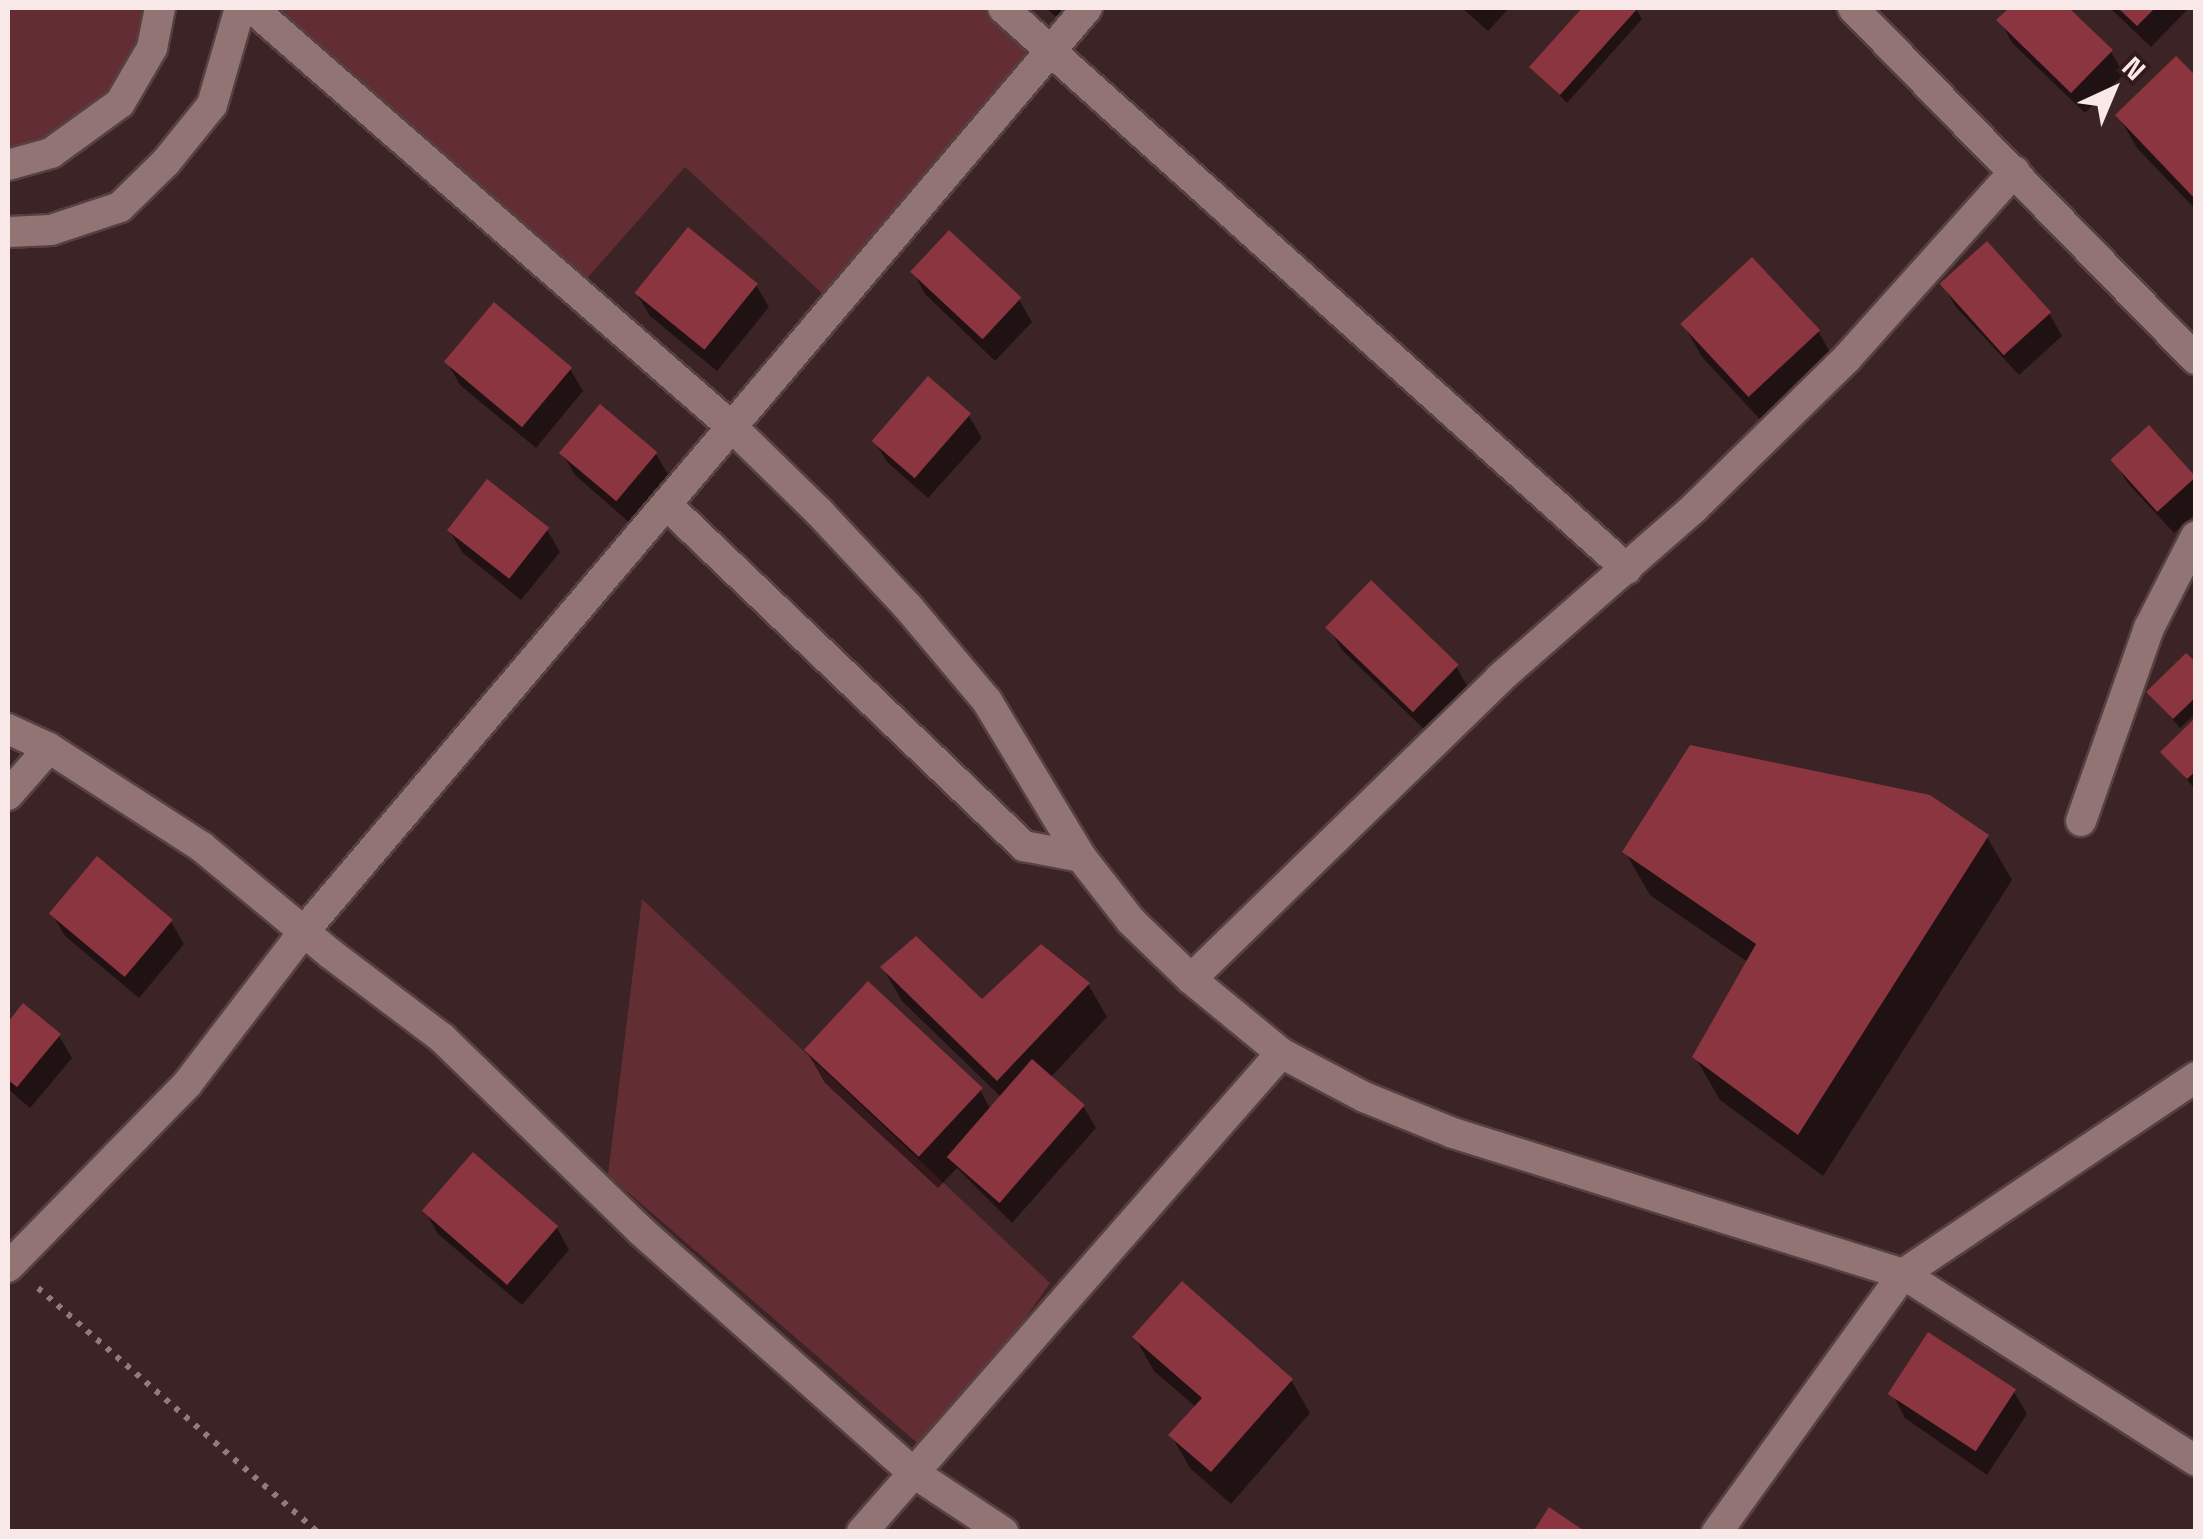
<!DOCTYPE html>
<html>
<head>
<meta charset="utf-8">
<style>
	body { margin:0 }
	#map { position:relative; width:2203px; height:1539px; overflow:hidden; background:#3c2325; font-family:"Space Grotesk",sans-serif }
	div>[style] { position:absolute }
	.green>* { inset:0; background:#632e33 }
	.shadow>* { inset:0; background:#0007 }
	.building>* { inset:0; background:#8a353f; transform-origin:0 0 }
	.path>* { height:6px; margin-top:-3px; transform-origin:0; background:repeating-linear-gradient(90deg,#917c7d 0 5px,transparent 0 13px) }
	.roads { filter:drop-shadow(2px 0 #564142) drop-shadow(-2px 0 #564142) drop-shadow(0 2px #564142) drop-shadow(0 -2px #564142) }
	.minor>* { height:30px; margin:-15px; padding:0 15px; transform-origin:15px; border-radius:15px; background:#927475 }
	span { translate:-50% -50%; white-space:nowrap; text-align:center; line-height:1.15; -webkit-text-stroke:8px #321a1c; paint-order:stroke }
	.frame { position:absolute; inset:0; border:10px solid #f9e8e8; pointer-events:none }
	.north { position:absolute; left:2063px; top:40px; width:100px; height:100px; -webkit-text-stroke:8px #321a1c; paint-order:stroke; rotate:44deg; font-size:28px; font-weight:700; line-height:40px; text-align:center; color:#f9e8e8 }
	.north::after { content:''; display:block; margin:auto; width:35px; height:45px; background:#f9e8e8; clip-path:polygon(50% 0,100% 100%,50% 72%,0 100%) }
</style>
</head>
<body>
<div id="map">
	<div class="green">
		<i style="clip-path:polygon(8px 8px,160px 8px,94px 121px,8px 162px)"></i>
		<i style="clip-path:polygon(252px 8px,1003px 8px,1050px 50px,835px 305px,685px 167px,576px 291px)"></i>
		<i style="clip-path:polygon(642px 899px,1050px 1283px,930px 1454px,608px 1175px)"></i>
	</div>
	<div class="shadow">
		<i style="clip-path:polygon(1046px 8px,1084px 8px,1066px 26px)"></i>
		<i style="clip-path:polygon(1462px 8px,1509px 8px,1488px 31px)"></i>
		<i style="clip-path:polygon(1586px 8px,1635px 8px,1642px 19px,1567px 103px,1532px 67px)"></i>
		<i style="clip-path:polygon(2012px 8px,2066px 8px,2111px 52px,2124px 74px,2085px 113px,2012px 43px,2000px 20px)"></i>
		<i style="clip-path:polygon(2110px 8px,2189px 8px,2151px 47px)"></i>
		<i style="clip-path:polygon(2196px 80px,2196px 210px,2137px 148px,2118px 115px)"></i>
		<i style="clip-path:polygon(913px 272px,1019px 300px,1032px 322px,995px 361px,925px 294px)"></i>
		<i style="clip-path:polygon(756px 285px,769px 307px,717px 371px,650px 316px,637px 294px)"></i>
		<i style="clip-path:polygon(1943px 285px,2049px 313px,2062px 336px,2019px 375px,1956px 307px)"></i>
		<i style="clip-path:polygon(1683px 324px,1818px 331px,1837px 364px,1768px 428px,1702px 357px)"></i>
		<i style="clip-path:polygon(447px 362px,570px 369px,583px 391px,536px 448px,460px 385px)"></i>
		<i style="clip-path:polygon(969px 416px,982px 438px,928px 498px,887px 462px,874px 440px)"></i>
		<i style="clip-path:polygon(2148px 429px,2196px 481px,2196px 513px,2174px 533px,2127px 482px,2114px 460px)"></i>
		<i style="clip-path:polygon(562px 453px,656px 454px,669px 476px,630px 523px,575px 475px)"></i>
		<i style="clip-path:polygon(449px 530px,547px 530px,560px 552px,521px 600px,462px 552px)"></i>
		<i style="clip-path:polygon(1329px 628px,1456px 666px,1469px 689px,1427px 732px,1342px 650px)"></i>
		<i style="clip-path:polygon(2196px 666px,2196px 713px,2180px 728px,2149px 692px)"></i>
		<i style="clip-path:polygon(2196px 720px,2196px 786px,2194px 788px,2164px 752px)"></i>
		<i style="clip-path:polygon(1987px 837px,2012px 880px,1823px 1176px,1720px 1100px,1695px 1057px,1749px 963px,1650px 895px,1625px 852px)"></i>
		<i style="clip-path:polygon(52px 914px,171px 922px,184px 944px,139px 998px,65px 936px)"></i>
		<i style="clip-path:polygon(883px 968px,982px 1002px,1088px 984px,1107px 1017px,1050px 1078px,1083px 1106px,1096px 1128px,1012px 1223px,957px 1168px,938px 1188px,825px 1083px,806px 1050px,980px 1090px,991px 1110px,1002px 1098px,902px 1001px)"></i>
		<i style="clip-path:polygon(24px 1006px,59px 1036px,72px 1058px,30px 1108px,8px 1089px,8px 1026px)"></i>
		<i style="clip-path:polygon(473px 1156px,557px 1228px,569px 1250px,522px 1305px,438px 1234px,425px 1211px)"></i>
		<i style="clip-path:polygon(1135px 1338px,1291px 1380px,1310px 1413px,1231px 1504px,1190px 1468px,1171px 1435px,1196px 1407px,1154px 1371px)"></i>
		<i style="clip-path:polygon(2014px 1392px,2027px 1414px,1987px 1475px,1905px 1418px,1893px 1395px)"></i>
	</div>
	<div class="building">
		<i style="clip-path:polygon(1582px 8px,1638px 8px,1560px 95px,1529px 67px)"></i>
		<i style="clip-path:polygon(2009px 8px,2069px 8px,2113px 50px,2071px 93px,1996px 20px)"></i>
		<i style="clip-path:polygon(2118px 8px,2155px 8px,2137px 26px)"></i>
		<i style="clip-path:polygon(2176px 56px,2196px 76px,2196px 200px,2115px 115px)"></i>
		<i style="left:688px;top:227px;width:90px;height:85px;rotate:39deg"></i>
		<i style="left:949px;top:230px;width:99px;height:57px;rotate:43deg"></i>
		<i style="left:1987px;top:241px;width:96px;height:64px;rotate:48deg"></i>
		<i style="left:1752px;top:257px;width:100px;height:98px;rotate:47deg"></i>
		<i style="left:494px;top:302px;width:102px;height:78px;rotate:40deg"></i>
		<i style="left:928px;top:376px;width:57px;height:86px;rotate:41deg"></i>
		<i style="left:600px;top:404px;width:75px;height:64px;rotate:40deg"></i>
		<i style="left:2149px;top:425px;width:70px;height:52px;rotate:48deg"></i>
		<i style="left:487px;top:479px;width:79px;height:65px;rotate:38deg"></i>
		<i style="left:1371px;top:580px;width:122px;height:66px;rotate:44deg"></i>
		<i style="clip-path:polygon(2186px 653px,2196px 662px,2196px 697px,2173px 719px,2146px 692px)"></i>
		<i style="clip-path:polygon(2196px 717px,2196px 771px,2187px 779px,2160px 752px)"></i>
		<i style="clip-path:polygon(1690px 745px,1930px 795px,1989px 835px,1798px 1135px,1692px 1057px,1756px 944px,1622px 852px)"></i>
		<i style="left:97px;top:856px;width:99px;height:75px;rotate:40deg"></i>
		<i style="clip-path:polygon(916px 936px,982px 999px,1041px 944px,1090px 983px,997px 1081px,880px 967px)"></i>
		<i style="left:868px;top:981px;width:157px;height:94px;rotate:43deg"></i>
		<i style="clip-path:polygon(23px 1003px,61px 1034px,17px 1087px,8px 1080px,8px 1022px)"></i>
		<i style="left:1032px;top:1059px;width:70px;height:130px;rotate:41deg"></i>
		<i style="left:473px;top:1152px;width:113px;height:78px;rotate:41deg"></i>
		<i style="clip-path:polygon(1182px 1281px,1293px 1379px,1211px 1472px,1168px 1435px,1202px 1398px,1132px 1337px)"></i>
		<i style="left:1928px;top:1332px;width:105px;height:74px;rotate:33deg"></i>
		<i style="clip-path:polygon(1549px 1507px,1586px 1532px,1533px 1532px)"></i>
	</div>
	<div class="path">
		<i style="left:38px;top:1288px;width:371px;rotate:41.1deg"></i>
	</div>
	<div class="roads">
		<div class="minor">
			<i style="left:252px;top:8px;width:639px;rotate:41.13deg"></i>
			<i style="left:733px;top:428px;width:120px;rotate:44.3deg"></i>
			<i style="left:819px;top:512px;width:130px;rotate:46.9deg"></i>
			<i style="left:908px;top:607px;width:123px;rotate:50deg"></i>
			<i style="left:987px;top:701px;width:182px;rotate:58.9deg"></i>
			<i style="left:1081px;top:857px;width:81px;rotate:52deg"></i>
			<i style="left:1131px;top:921px;width:83px;rotate:44deg"></i>
			<i style="left:1191px;top:979px;width:117px;rotate:39.4deg"></i>
			<i style="left:1281px;top:1053px;width:94px;rotate:27.9deg"></i>
			<i style="left:1364px;top:1097px;width:96px;rotate:22deg"></i>
			<i style="left:1453px;top:1133px;width:472px;rotate:17.4deg"></i>
			<i style="left:1903px;top:1274px;width:348px;rotate:32.5deg"></i>
			<i style="left:1003px;top:8px;width:839px;rotate:41.96deg"></i>
			<i style="left:1853px;top:8px;width:491px;rotate:45.7deg"></i>
			<i style="left:8px;top:165px;width:45px;rotate:-15.6deg"></i>
			<i style="left:51px;top:153px;width:85px;rotate:-35.9deg"></i>
			<i style="left:120px;top:103px;width:64px;rotate:-59.8deg"></i>
			<i style="left:152px;top:48px;width:41px;rotate:-78.7deg"></i>
			<i style="left:8px;top:232px;width:43px;rotate:-2.7deg"></i>
			<i style="left:51px;top:230px;width:73px;rotate:-18.4deg"></i>
			<i style="left:120px;top:207px;width:64px;rotate:-44.4deg"></i>
			<i style="left:166px;top:162px;width:73px;rotate:-51.1deg"></i>
			<i style="left:212px;top:105px;width:101px;rotate:-73.9deg"></i>
			<i style="left:667px;top:505px;width:494px;rotate:43.7deg"></i>
			<i style="left:1024px;top:846px;width:58px;rotate:10.9deg"></i>
			<i style="left:8px;top:729px;width:45px;rotate:24.9deg"></i>
			<i style="left:49px;top:748px;width:182px;rotate:32.9deg"></i>
			<i style="left:202px;top:847px;width:168px;rotate:39.7deg"></i>
			<i style="left:331px;top:954px;width:139px;rotate:37.1deg"></i>
			<i style="left:442px;top:1038px;width:277px;rotate:44.1deg"></i>
			<i style="left:641px;top:1231px;width:365px;rotate:41.6deg"></i>
			<i style="left:914px;top:1473px;width:107px;rotate:33.5deg"></i>
			<i style="left:8px;top:795px;width:62px;rotate:-48.9deg"></i>
			<i style="left:2081px;top:821px;width:205px;rotate:-70.6deg"></i>
			<i style="left:2149px;top:628px;width:103px;rotate:-62.9deg"></i>
			<i style="left:1191px;top:979px;width:431px;rotate:-44.2deg"></i>
			<i style="left:1500px;top:678px;width:259px;rotate:-41.2deg"></i>
			<i style="left:1695px;top:507px;width:213px;rotate:-44.4deg"></i>
			<i style="left:1847px;top:358px;width:251px;rotate:-48.1deg"></i>
			<i style="left:8px;top:1267px;width:257px;rotate:-45.6deg"></i>
			<i style="left:188px;top:1083px;width:193px;rotate:-52.6deg"></i>
			<i style="left:305px;top:930px;width:1209px;rotate:-49.7deg"></i>
			<i style="left:862px;top:1532px;width:636px;rotate:-48.82deg"></i>
			<i style="left:1717px;top:1532px;width:318px;rotate:-54.2deg"></i>
			<i style="left:1903px;top:1274px;width:353px;rotate:-33.9deg"></i>
		</div>
	</div>
	<div class="frame"></div>
	<div class="north">N</div>
</div>
</body>
</html>
